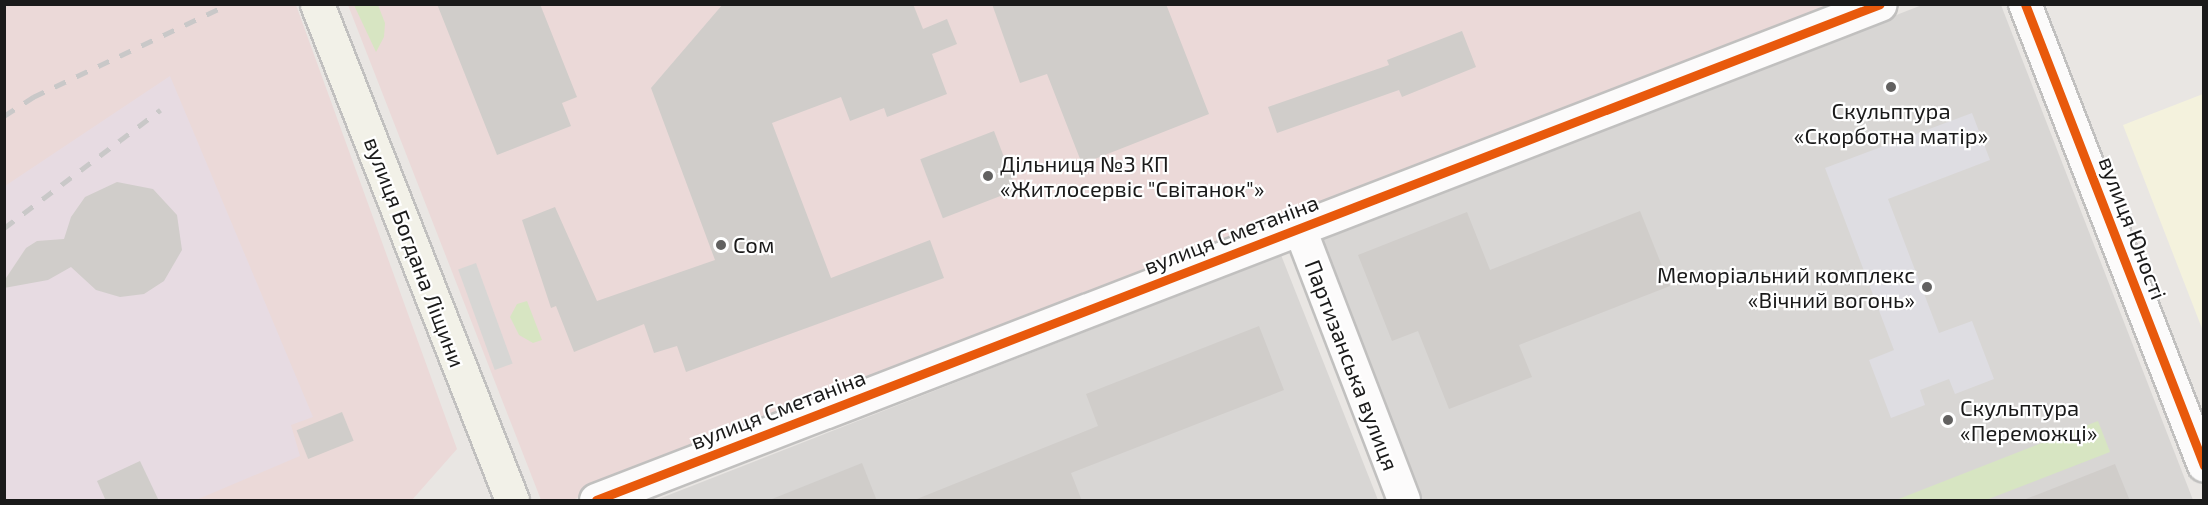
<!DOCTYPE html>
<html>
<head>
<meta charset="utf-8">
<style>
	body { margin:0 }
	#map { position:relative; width:2208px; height:505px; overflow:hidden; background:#e9e6e3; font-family:"Exo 2",sans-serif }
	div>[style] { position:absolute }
	.residential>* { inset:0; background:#d8d6d4 }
	.commercial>* { inset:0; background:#ebd9d8 }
	.industrial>* { inset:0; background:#e7dbe2 }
	.education>* { inset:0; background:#f4f2dd }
	.religious>* { inset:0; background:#d7d6d4; transform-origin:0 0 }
	.grass>* { inset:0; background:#d7e5c2 }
	.plaza>* { inset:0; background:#dedde2 }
	.building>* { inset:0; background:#d0cdca; transform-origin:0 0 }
	.roads { filter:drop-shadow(2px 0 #c1c0bf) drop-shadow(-2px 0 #c1c0bf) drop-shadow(0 2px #c1c0bf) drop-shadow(0 -2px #c1c0bf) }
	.minor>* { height:32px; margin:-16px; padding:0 16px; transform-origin:16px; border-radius:16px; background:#fcfbfb }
	.tertiary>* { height:33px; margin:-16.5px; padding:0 16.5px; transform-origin:16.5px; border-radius:16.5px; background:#fcfbfb }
	.secondary>* { height:33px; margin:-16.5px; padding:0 16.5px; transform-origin:16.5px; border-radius:16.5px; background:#f2f1e8 }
	.rail>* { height:4.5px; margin-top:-2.25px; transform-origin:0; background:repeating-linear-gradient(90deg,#c9c8c8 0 12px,transparent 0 24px) }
	.cycleway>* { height:9px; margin:-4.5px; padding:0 4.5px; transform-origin:4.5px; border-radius:4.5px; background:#e8590c }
	.dots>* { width:16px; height:16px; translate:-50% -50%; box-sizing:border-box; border:3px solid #fff; border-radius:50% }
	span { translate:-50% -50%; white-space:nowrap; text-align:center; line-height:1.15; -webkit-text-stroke:4.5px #fff; paint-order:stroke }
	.poi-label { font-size:22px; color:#1a1a1a }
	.left { translate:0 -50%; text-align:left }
	.right { translate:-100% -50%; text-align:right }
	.street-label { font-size:22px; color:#1a1a1a }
	.frame { position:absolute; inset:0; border:6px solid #1a1a1a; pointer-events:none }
</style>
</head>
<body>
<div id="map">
	<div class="residential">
		<i style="clip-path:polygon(1922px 5px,2001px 5px,2193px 500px,1416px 500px,1315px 242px)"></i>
		<i style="clip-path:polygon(1281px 255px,1378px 500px,656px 500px)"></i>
	</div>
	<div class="commercial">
		<i style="clip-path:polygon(4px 5px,296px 5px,457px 449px,412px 500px,5px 500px)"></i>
		<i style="clip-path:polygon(348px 5px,1837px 5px,572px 500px,541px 500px)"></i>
	</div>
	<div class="industrial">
		<i style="clip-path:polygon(170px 76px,313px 417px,291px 425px,300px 456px,196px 500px,5px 500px,5px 186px)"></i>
	</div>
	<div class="education">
		<i style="clip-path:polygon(2203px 94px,2203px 331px,2123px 125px)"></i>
	</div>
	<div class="religious">
		<i style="left:476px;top:263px;width:107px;height:19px;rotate:70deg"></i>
	</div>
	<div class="grass">
		<i style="clip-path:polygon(354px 5px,378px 5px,385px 23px,384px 37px,376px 52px)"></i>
		<i style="clip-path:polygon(527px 301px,542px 340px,533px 343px,519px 335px,510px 317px,517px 304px)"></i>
		<i style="clip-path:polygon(2098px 421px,2110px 452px,1986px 500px,1896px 500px)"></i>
	</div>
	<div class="plaza">
		<i style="clip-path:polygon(1972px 113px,1990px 160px,1888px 199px,1939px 333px,1972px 321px,1994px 379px,1955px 394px,1949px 379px,1920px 390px,1925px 405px,1891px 418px,1869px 360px,1894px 350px,1825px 168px)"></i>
	</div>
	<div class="building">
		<i style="clip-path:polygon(437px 4px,540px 4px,577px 97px,562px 103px,571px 126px,497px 155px)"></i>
		<i style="clip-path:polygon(723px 4px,913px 4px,923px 29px,947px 19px,957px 44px,932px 54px,947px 94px,887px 117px,884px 108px,850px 121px,841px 97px,772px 123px,831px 278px,930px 240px,944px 278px,686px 372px,677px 346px,654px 353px,644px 324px,574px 352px,556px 306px,551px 308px,522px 220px,555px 207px,597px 301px,715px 260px,651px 88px)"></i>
		<i style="clip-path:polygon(992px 4px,1166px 4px,1209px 114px,1082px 164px,1047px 74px,1020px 83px)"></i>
		<i style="clip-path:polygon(1462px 31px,1476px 67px,1402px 97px,1399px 90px,1277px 133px,1268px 107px,1389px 65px,1387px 60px)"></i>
		<i style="left:994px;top:131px;width:63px;height:79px;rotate:69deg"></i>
		<i style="clip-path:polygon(117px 182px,153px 189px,177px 215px,182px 250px,164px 281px,144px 294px,120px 297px,96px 290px,71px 267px,48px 280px,4px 288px,4px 281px,26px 248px,37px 241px,64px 239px,71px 217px,85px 197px)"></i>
		<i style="clip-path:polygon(1640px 211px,1670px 286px,1519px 345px,1532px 377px,1449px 409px,1418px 331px,1392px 341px,1358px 255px,1467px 212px,1490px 270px)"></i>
		<i style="clip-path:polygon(1259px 326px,1284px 390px,1071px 473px,1082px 501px,912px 501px,1098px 426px,1086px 394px)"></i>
		<i style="left:342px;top:412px;width:31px;height:49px;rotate:68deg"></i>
		<i style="clip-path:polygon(140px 461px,159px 501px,106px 501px,97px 481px)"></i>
		<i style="clip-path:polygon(862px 463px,877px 501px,772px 501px,772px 499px)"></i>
		<i style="clip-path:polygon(2115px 464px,2130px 501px,2026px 501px,2026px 499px)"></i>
	</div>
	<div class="roads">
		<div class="minor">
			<i style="left:2025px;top:4px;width:495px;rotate:68.8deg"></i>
			<i style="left:1300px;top:229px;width:290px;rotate:69deg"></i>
		</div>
		<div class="tertiary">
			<i style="left:596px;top:500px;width:1376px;rotate:-21.12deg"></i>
		</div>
		<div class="secondary">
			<i style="left:317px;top:4px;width:533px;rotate:68.54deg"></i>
		</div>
	</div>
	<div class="rail">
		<i style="left:4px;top:116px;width:35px;rotate:-33deg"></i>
		<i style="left:33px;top:97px;width:212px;rotate:-25.4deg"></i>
		<i style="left:4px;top:228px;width:196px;rotate:-37.1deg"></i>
	</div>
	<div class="cycleway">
		<i style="left:2025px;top:4px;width:495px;rotate:68.8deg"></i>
		<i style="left:596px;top:500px;width:1376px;rotate:-21.12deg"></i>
	</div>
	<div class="dots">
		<i style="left:1891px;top:87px;background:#626160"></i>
		<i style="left:988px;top:176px;background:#626160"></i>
		<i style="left:721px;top:245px;background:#626160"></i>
		<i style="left:1927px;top:287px;background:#626160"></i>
		<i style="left:1948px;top:420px;background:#626160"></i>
	</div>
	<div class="poi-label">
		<span style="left:1891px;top:123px">Скульптура<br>«Скорботна матір»</span>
		<span class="left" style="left:1000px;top:176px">Дільниця №3 КП<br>«Житлосервіс "Світанок"»</span>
		<span class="left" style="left:733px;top:245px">Сом</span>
		<span class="right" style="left:1915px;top:287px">Меморіальний комплекс<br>«Вічний вогонь»</span>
		<span class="left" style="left:1960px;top:420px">Скульптура<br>«Переможці»</span>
	</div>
	<div class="street-label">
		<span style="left:2133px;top:228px;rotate:69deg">вулиця Юності</span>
		<span style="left:1231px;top:234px;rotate:-21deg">вулиця Сметаніна</span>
		<span style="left:415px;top:252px;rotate:69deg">вулиця Богдана Ліщини</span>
		<span style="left:1352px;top:365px;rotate:69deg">Партизанська вулиця</span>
		<span style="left:778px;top:409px;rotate:-21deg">вулиця Сметаніна</span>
	</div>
	<div class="frame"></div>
</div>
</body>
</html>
